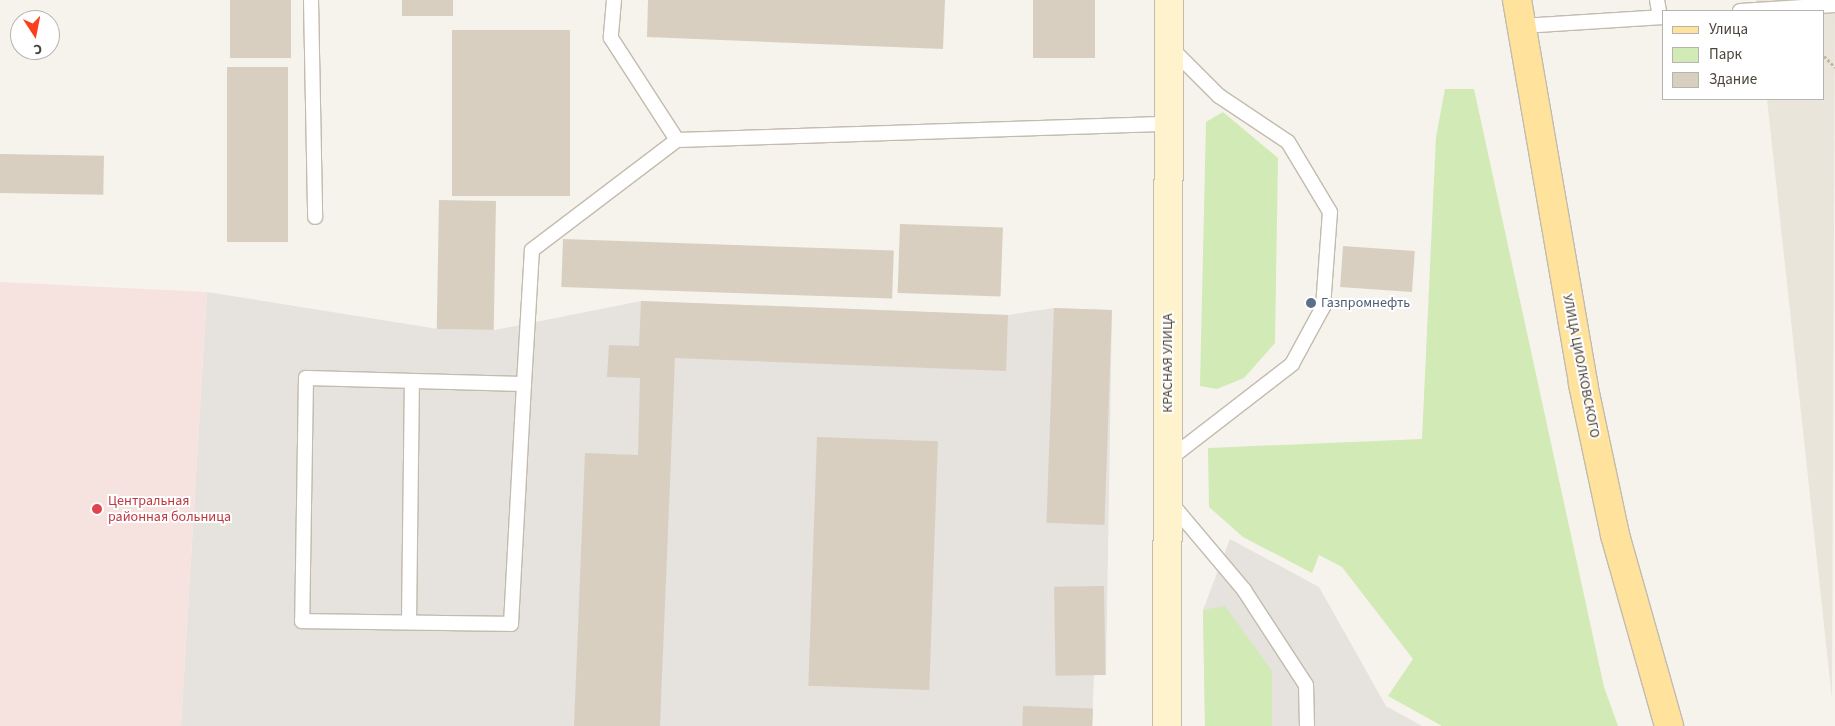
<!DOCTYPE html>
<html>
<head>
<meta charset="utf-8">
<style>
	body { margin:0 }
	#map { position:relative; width:1835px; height:726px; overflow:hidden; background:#f6f3ec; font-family:"Source Sans 3",sans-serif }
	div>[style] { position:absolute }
	.residential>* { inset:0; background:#eae5da }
	.industrial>* { inset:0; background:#e6e2dd }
	.medical>* { inset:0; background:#f6e3e0 }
	.green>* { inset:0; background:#d2eab5 }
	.building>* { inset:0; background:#d8cfc1; transform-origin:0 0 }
	.path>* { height:3px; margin-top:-1.5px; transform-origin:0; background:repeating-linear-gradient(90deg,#c4b79f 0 2.5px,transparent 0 5px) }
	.roads { filter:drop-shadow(1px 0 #c2bbae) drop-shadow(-1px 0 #c2bbae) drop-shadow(0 1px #c2bbae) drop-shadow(0 -1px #c2bbae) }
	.service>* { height:14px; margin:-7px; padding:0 7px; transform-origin:7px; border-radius:7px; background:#fff }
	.secondary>* { height:28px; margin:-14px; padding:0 14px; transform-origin:14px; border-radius:14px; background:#fff3cd }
	.primary>* { height:28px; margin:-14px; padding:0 14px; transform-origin:14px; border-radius:14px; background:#ffe39c }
	.dots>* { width:14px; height:14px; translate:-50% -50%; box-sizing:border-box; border:2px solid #fff; border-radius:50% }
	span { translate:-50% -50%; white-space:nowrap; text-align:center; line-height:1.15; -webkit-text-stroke:4px #fff; paint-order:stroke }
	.service-label { font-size:14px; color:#4e5e75 }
	.left { translate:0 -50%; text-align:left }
	.street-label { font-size:14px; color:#4b4439 }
	.health-label { font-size:14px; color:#be3a42 }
	.legend { position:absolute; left:1662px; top:10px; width:162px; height:90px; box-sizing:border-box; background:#fff; border:1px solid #b7b4b0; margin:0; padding:6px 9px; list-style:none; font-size:15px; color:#4b4439 }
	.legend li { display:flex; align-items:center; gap:10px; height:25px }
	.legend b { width:25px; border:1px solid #b7b4b0 }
	.north { position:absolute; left:10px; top:10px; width:50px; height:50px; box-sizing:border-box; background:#fff; border:1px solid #b7b4b0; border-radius:50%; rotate:169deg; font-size:14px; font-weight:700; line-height:20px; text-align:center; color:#4b4439 }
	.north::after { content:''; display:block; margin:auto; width:18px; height:22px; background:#fc3f1d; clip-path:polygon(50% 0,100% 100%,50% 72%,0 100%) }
</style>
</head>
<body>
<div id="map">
	<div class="residential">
		<i style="clip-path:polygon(1756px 0,1835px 0,1832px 699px,1767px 99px,1824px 99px,1824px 11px,1757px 11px)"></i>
	</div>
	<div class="industrial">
		<i style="clip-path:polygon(207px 292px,438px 329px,495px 330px,641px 301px,1008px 315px,1054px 308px,1112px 310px,1106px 675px,1094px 675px,1092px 726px,181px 726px)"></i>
		<i style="clip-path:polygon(1230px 539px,1319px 587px,1386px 706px,1422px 726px,1205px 726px,1203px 610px)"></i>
	</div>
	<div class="medical">
		<i style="clip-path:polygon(0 282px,207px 292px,181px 726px,0 726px)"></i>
	</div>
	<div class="green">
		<i style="clip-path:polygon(1445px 89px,1474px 89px,1604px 687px,1618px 726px,1442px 726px,1388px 696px,1413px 659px,1342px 567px,1319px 555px,1312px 573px,1243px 537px,1209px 507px,1208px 448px,1422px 439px,1436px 137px)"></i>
		<i style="clip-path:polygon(1223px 112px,1278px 158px,1275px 343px,1244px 378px,1217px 389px,1200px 386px,1206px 122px)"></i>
		<i style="clip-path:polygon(1225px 606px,1272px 671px,1272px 726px,1205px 726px,1203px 610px)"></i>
	</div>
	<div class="building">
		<i style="left:230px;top:0;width:61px;height:58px"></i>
		<i style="left:402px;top:0;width:51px;height:16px"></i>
		<i style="clip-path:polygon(648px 0,945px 0,943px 49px,647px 37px)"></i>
		<i style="left:1033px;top:0;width:62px;height:58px"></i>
		<i style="left:452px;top:30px;width:118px;height:166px"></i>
		<i style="left:227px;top:67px;width:61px;height:175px"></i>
		<i style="left:0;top:154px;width:104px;height:39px;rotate:1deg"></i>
		<i style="left:439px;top:200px;width:57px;height:129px;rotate:1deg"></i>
		<i style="left:900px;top:224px;width:103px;height:69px;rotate:2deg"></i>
		<i style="left:563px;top:239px;width:331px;height:48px;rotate:2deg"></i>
		<i style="left:1343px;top:246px;width:72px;height:41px;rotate:4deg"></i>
		<i style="clip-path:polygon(641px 301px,1008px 315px,1006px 371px,675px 358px,660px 726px,574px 726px,585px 453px,638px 455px,640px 378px,607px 377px,609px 345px,639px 346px)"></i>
		<i style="left:1054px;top:308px;width:58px;height:215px;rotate:2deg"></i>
		<i style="left:817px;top:437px;width:121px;height:249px;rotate:2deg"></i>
		<i style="left:1104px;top:586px;width:89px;height:50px;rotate:89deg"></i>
		<i style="left:1023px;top:706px;width:70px;height:20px;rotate:2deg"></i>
	</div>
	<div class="path">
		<i style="left:1824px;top:56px;width:16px;rotate:45deg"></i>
	</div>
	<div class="roads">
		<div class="service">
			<i style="left:311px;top:0;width:217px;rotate:88.9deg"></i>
			<i style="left:614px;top:0;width:38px;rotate:95deg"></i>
			<i style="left:611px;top:38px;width:121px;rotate:57.1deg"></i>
			<i style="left:1657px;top:0;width:17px;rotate:80deg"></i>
			<i style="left:1740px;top:11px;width:95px;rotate:-3.6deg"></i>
			<i style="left:1522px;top:26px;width:142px;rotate:-3.6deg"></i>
			<i style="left:524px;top:384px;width:218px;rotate:-178.4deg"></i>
			<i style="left:306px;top:378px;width:243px;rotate:90.9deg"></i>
			<i style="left:302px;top:621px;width:209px;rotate:0.8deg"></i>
			<i style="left:511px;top:624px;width:240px;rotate:-86.9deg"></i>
			<i style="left:524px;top:384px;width:134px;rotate:-86.6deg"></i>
			<i style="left:532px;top:250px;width:182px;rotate:-37.2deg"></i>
			<i style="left:677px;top:140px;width:492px;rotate:-1.9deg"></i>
			<i style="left:1168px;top:460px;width:157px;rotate:-37.7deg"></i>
			<i style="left:1292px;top:364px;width:65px;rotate:-61.5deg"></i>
			<i style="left:1323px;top:307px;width:95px;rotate:-85.8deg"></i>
			<i style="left:1330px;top:212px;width:82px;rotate:-121deg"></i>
			<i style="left:1288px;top:142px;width:83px;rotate:-146.3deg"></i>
			<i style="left:1219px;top:96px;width:69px;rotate:-135deg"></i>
			<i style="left:1170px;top:502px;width:115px;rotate:49.9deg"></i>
			<i style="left:1244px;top:590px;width:113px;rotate:56.9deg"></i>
			<i style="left:1306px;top:685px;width:41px;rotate:88.6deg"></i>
			<i style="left:409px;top:622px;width:241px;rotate:-89.3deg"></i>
		</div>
		<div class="secondary">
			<i style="left:1167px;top:726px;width:726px;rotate:-89.84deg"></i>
		</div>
		<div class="primary">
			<i style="left:1517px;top:0;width:390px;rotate:80.2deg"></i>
			<i style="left:1583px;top:384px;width:154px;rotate:78deg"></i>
			<i style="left:1615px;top:535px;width:198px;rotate:74.2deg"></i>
		</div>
	</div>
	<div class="dots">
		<i style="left:1311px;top:303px;background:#5c6f8a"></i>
		<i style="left:97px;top:509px;background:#e0444e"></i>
	</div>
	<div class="service-label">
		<span class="left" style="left:1321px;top:303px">Газпромнефть</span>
	</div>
	<div class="street-label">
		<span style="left:1168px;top:363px;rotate:-90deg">КРАСНАЯ УЛИЦА</span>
		<span style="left:1581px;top:366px;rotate:79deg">УЛИЦА ЦИОЛКОВСКОГО</span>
	</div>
	<div class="health-label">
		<span class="left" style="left:108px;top:509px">Центральная<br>районная больница</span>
	</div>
	<ul class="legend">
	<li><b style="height:6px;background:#ffe39c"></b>Улица</li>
	<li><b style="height:14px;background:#d2eab5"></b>Парк</li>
	<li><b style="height:14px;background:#d8cfc1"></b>Здание</li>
	</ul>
	<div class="north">С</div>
</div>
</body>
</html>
